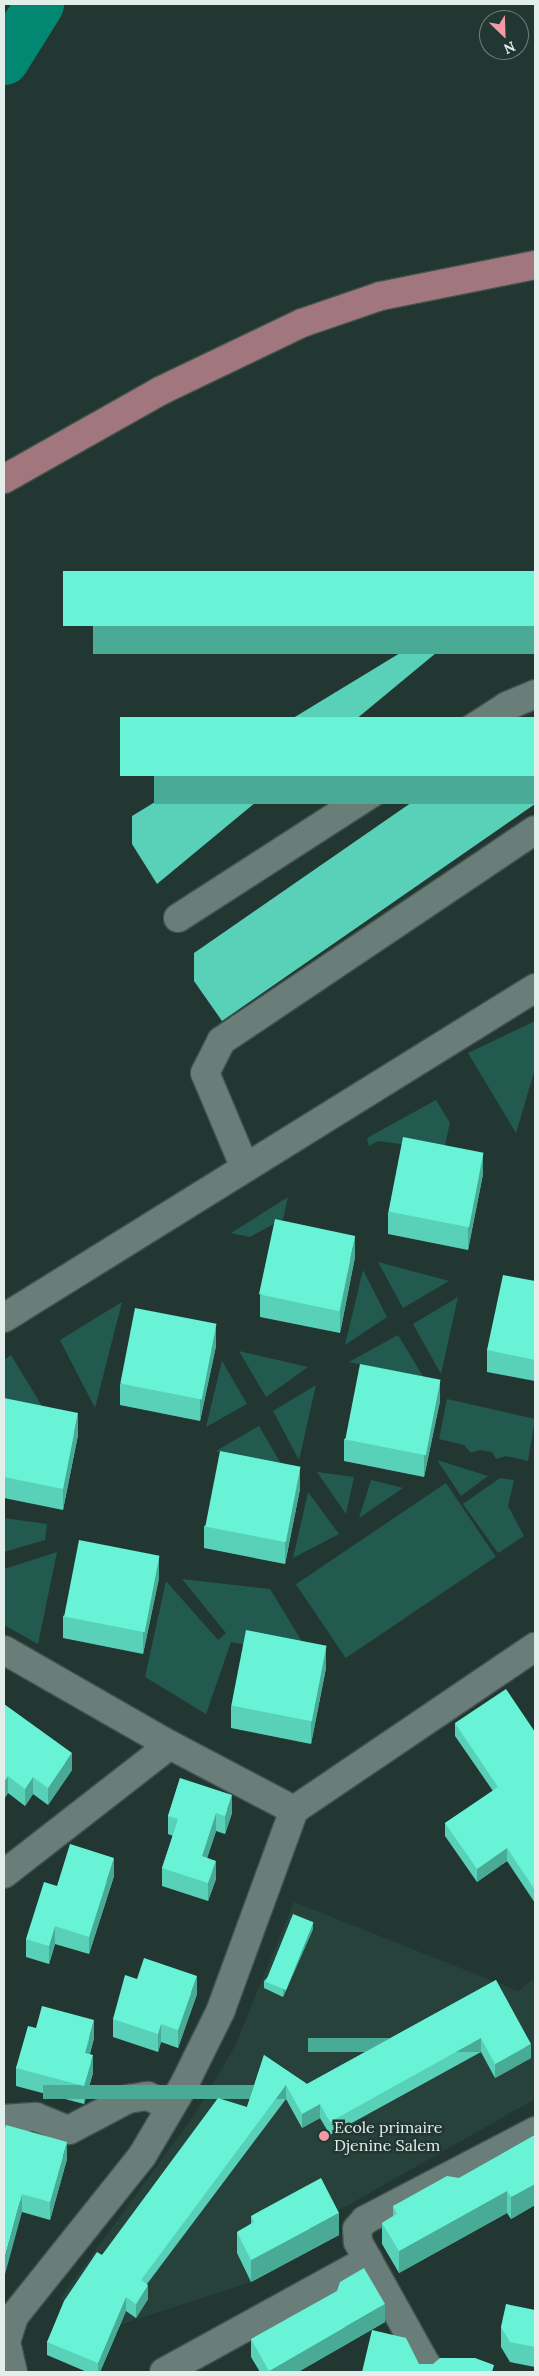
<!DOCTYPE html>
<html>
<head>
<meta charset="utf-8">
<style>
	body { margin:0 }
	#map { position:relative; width:539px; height:2376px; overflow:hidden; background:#233732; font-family:Lora,serif }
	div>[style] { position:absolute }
	.built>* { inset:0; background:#26423b }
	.green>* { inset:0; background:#235a4f; transform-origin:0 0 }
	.river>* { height:49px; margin:-24.5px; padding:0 24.5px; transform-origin:24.5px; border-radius:24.5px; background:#028773 }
	.roads { filter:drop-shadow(1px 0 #435450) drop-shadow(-1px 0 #435450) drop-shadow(0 1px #435450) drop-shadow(0 -1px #435450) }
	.minor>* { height:28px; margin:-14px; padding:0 14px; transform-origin:14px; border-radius:14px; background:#697e79 }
	.major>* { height:28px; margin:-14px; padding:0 14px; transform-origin:14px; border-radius:14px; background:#a1777d }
	.wall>* { inset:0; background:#59d1b9 }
	.shaded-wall>* { inset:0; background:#49aa96; transform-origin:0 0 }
	.building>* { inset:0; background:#68f3d7; transform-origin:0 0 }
	.dots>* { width:14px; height:14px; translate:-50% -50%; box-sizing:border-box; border:2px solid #233732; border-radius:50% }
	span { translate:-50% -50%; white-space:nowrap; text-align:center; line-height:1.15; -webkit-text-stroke:5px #233732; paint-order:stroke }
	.poi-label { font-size:16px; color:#e2eeea }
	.left { translate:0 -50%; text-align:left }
	.frame { position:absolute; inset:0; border:5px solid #e2eeea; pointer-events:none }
	.north { position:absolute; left:479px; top:10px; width:50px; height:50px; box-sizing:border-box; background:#233732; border:1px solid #6f807c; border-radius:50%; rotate:156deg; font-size:14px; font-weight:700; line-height:20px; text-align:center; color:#e2eeea }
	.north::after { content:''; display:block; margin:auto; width:18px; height:22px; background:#f49aa6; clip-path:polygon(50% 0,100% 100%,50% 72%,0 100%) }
</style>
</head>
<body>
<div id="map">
	<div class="built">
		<i style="clip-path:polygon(294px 1902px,518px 1991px,535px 1978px,535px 2099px,329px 2216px,339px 2235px,251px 2282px,119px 2325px,60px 2299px,197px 2111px,235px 2046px)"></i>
	</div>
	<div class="green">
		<i style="clip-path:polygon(535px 1021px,535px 1069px,516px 1133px,468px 1053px)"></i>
		<i style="clip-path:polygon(436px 1100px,450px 1123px,444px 1150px,378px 1141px,369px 1146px,367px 1138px)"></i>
		<i style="clip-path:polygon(288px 1197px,283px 1219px,250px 1237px,231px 1233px)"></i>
		<i style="clip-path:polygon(378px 1262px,449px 1281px,403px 1308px)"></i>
		<i style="clip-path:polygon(363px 1270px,387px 1317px,345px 1345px)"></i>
		<i style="clip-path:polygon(458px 1297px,441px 1374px,413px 1324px)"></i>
		<i style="clip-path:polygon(122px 1302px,95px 1408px,60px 1340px)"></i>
		<i style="clip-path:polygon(398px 1335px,424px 1378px,349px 1362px)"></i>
		<i style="clip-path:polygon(239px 1351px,308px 1367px,266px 1397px)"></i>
		<i style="clip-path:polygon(11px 1355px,48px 1416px,4px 1408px,4px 1360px)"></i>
		<i style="clip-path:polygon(222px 1361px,247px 1404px,206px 1427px)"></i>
		<i style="clip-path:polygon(316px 1385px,299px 1460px,273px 1411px)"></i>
		<i style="clip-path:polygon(447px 1399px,535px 1419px,528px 1461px,506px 1456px,496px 1459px,492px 1452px,479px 1450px,471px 1453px,464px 1445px,439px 1439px)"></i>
		<i style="clip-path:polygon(259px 1426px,284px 1469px,216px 1451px)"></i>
		<i style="clip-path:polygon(437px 1460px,488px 1476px,461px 1496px)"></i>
		<i style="clip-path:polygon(317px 1472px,354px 1477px,346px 1514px)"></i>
		<i style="clip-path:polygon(500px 1478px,514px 1480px,508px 1506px,524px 1536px,498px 1553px,463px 1504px)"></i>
		<i style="clip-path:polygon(371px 1480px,403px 1488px,359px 1518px)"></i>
		<i style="left:446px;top:1483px;width:89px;height:181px;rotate:56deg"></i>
		<i style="clip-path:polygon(308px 1492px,339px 1534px,293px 1558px,308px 1493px)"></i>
		<i style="clip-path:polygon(4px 1518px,47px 1524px,45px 1540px,4px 1552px)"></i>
		<i style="clip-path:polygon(57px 1552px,38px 1644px,4px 1625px,4px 1569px)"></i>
		<i style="clip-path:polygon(182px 1579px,270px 1589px,312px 1658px,231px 1642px,206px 1714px,145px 1677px,166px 1581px,218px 1640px,226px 1633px)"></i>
	</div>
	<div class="river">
		<i style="left:4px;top:60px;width:66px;rotate:-58deg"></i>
	</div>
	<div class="roads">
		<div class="minor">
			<i style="left:178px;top:918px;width:391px;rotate:-32.8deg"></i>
			<i style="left:507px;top:706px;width:30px;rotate:-23deg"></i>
			<i style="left:245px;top:1168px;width:103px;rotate:-112.8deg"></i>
			<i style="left:205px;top:1073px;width:36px;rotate:-63deg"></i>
			<i style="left:221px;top:1041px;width:378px;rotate:-33.9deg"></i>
			<i style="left:4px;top:1318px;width:625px;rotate:-31.86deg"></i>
			<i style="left:4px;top:1650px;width:191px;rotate:29.8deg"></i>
			<i style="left:294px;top:1810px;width:291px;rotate:-34.1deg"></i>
			<i style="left:4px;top:1874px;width:210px;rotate:-37.9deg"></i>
			<i style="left:170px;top:1745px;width:140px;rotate:27.7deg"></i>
			<i style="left:294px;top:1810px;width:213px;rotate:110.1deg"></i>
			<i style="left:221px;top:2010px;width:84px;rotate:116.3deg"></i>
			<i style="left:184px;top:2085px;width:82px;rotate:120.6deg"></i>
			<i style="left:142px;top:2156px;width:221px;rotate:128.6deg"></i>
			<i style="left:4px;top:2119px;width:32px;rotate:-4deg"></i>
			<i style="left:36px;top:2117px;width:35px;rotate:22deg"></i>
			<i style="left:69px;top:2130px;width:67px;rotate:-27.7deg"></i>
			<i style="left:128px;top:2099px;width:20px;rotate:-9deg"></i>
			<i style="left:148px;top:2096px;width:25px;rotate:26deg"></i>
			<i style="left:368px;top:2260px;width:119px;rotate:60.9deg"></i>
			<i style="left:426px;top:2364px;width:8px;rotate:90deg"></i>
			<i style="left:13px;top:2320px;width:23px;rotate:108deg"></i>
			<i style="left:6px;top:2342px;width:31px;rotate:77deg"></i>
			<i style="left:164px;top:2372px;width:233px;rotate:-28.8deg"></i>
			<i style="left:368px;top:2260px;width:21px;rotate:-119deg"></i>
			<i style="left:358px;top:2242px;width:13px;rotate:-94deg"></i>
			<i style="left:357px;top:2229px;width:12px;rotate:-48deg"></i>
			<i style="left:365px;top:2220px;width:192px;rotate:-27.6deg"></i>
		</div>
		<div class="major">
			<i style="left:4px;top:479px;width:179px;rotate:-29.4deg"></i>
			<i style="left:160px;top:391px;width:157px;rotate:-25.6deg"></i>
			<i style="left:302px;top:323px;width:83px;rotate:-18.9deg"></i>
			<i style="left:381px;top:296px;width:157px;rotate:-11.4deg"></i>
		</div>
	</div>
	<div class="wall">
		<i style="clip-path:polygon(535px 571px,157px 884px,132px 844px,132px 816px)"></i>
		<i style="clip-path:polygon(535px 717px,535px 804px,222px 1021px,194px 981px,194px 953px)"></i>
		<i style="clip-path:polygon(483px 1174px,468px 1250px,388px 1234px,388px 1212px)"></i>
		<i style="clip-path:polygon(355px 1257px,340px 1333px,260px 1317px,260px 1295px)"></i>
		<i style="clip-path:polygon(535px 1281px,535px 1381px,487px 1372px,487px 1350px)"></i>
		<i style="clip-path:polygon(216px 1346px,200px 1421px,120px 1405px,120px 1384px)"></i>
		<i style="clip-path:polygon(4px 1398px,78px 1435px,63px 1510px,4px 1498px)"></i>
		<i style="clip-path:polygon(440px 1401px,424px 1477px,344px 1461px,344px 1439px)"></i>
		<i style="clip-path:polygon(300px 1489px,285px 1564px,204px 1548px,204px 1526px)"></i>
		<i style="clip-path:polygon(159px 1578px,143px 1654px,63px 1638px,63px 1616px)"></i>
		<i style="clip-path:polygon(326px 1668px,311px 1744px,231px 1728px,231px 1706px)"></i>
		<i style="clip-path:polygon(4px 1704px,72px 1770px,48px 1805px,33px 1794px,25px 1806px,8px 1793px,4px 1799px)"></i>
		<i style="clip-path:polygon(455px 1723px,535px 1732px,535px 1903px,507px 1861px,477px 1882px,445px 1836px,445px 1823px,493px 1791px,455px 1736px)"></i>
		<i style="clip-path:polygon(180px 1778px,232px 1813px,225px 1834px,216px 1831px,207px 1858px,216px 1879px,208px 1901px,162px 1886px,162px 1868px,173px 1836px,168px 1834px,168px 1816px)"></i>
		<i style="clip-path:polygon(114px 1876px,89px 1954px,55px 1944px,49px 1964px,26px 1957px,26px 1939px)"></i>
		<i style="clip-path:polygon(313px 1929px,283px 1997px,264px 1988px,264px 1981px)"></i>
		<i style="clip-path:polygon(137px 1979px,197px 1994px,178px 2048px,161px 2042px,158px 2052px,113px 2037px,113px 2019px)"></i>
		<i style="clip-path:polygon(496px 1980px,531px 2058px,495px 2078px,481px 2052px,330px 2135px,320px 2118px,302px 2128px,286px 2099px,147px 2284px,148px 2299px,136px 2318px,126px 2311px,100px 2372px,87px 2372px,47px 2355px,47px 2342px,102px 2255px,247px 2107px,264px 2055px,307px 2084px)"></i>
		<i style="clip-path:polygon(36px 2028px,94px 2038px,90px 2054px,93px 2073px,84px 2104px,16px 2086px,16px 2068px)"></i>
		<i style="clip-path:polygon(4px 2131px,67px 2159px,50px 2220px,22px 2212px)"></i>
		<i style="clip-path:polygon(535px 2135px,535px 2205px,511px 2219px,507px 2213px,399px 2273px,382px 2244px,382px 2223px,393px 2216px,393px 2206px,459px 2178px)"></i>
		<i style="clip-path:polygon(251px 2216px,339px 2235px,251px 2282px,237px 2253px,237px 2232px,251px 2224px)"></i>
		<i style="clip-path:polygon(535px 2310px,535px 2367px,510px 2362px,501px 2347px,501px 2327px)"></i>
		<i style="clip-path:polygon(385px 2322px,298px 2372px,260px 2372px,251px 2357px,251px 2339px)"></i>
	</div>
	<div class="shaded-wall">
		<i style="left:535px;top:626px;width:28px;height:442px;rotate:90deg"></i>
		<i style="left:535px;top:776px;width:28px;height:381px;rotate:90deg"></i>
		<i style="clip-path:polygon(483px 1153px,483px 1174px,468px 1250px,468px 1228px)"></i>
		<i style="clip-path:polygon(355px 1236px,355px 1257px,340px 1333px,340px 1311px)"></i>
		<i style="clip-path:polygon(216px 1324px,216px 1346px,200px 1421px,200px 1400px)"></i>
		<i style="clip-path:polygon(440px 1380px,440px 1401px,424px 1477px,424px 1455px)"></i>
		<i style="clip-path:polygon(78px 1413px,78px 1435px,63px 1510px,63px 1489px)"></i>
		<i style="clip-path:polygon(300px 1467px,300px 1489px,285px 1564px,285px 1542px)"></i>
		<i style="clip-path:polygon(159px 1556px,159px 1578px,143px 1654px,143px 1632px)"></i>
		<i style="clip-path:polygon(326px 1646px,326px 1668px,311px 1744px,311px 1722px)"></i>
		<i style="clip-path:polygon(72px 1753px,72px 1770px,48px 1805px,48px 1788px)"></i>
		<i style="clip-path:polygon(8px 1776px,8px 1793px,4px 1799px,4px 1782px)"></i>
		<i style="clip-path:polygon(33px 1777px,33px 1794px,25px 1806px,25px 1789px)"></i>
		<i style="clip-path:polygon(232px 1795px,232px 1813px,225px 1834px,225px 1816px)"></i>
		<i style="clip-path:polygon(216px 1813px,216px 1831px,202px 1874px,202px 1856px)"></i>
		<i style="clip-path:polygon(507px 1848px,507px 1861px,477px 1882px,477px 1869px)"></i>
		<i style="clip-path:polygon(114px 1858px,114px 1876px,89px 1954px,89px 1937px)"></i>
		<i style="clip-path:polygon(216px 1861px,216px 1879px,208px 1901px,208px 1883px)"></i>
		<i style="clip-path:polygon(313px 1922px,313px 1929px,283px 1997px,283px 1990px)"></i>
		<i style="clip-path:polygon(55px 1926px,55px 1944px,49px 1964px,49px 1946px)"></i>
		<i style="clip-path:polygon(197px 1976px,197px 1994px,178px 2048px,178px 2030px)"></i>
		<i style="clip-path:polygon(94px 2020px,94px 2038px,85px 2071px,85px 2053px)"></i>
		<i style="clip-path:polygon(161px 2024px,161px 2042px,158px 2052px,158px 2034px)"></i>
		<i style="left:481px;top:2038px;width:14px;height:173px;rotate:90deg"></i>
		<i style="clip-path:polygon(531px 2044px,531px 2058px,495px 2078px,495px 2064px)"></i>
		<i style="clip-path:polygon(93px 2055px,93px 2073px,84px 2104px,84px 2086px)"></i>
		<i style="left:286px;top:2085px;width:14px;height:243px;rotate:90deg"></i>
		<i style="clip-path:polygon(320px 2104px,320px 2118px,302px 2128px,302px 2114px)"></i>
		<i style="clip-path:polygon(67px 2142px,67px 2159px,50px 2220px,50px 2202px)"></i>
		<i style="clip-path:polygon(535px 2184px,535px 2205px,511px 2219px,511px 2197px)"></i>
		<i style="clip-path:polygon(507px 2191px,507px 2213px,399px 2273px,399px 2251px)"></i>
		<i style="clip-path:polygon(22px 2194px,22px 2212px,4px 2278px,4px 2260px)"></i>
		<i style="clip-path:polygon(339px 2213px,339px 2235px,251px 2282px,251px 2260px)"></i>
		<i style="clip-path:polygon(148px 2285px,148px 2299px,136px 2318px,136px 2304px)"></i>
		<i style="clip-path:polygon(126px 2297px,126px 2311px,100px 2372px,98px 2372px,98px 2363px)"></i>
		<i style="clip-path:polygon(385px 2304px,385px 2322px,298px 2372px,269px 2372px,269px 2371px)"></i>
	</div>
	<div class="building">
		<i style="left:535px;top:571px;width:55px;height:472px;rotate:90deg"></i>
		<i style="left:535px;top:717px;width:59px;height:415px;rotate:90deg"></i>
		<i style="left:403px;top:1137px;width:82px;height:76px;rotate:11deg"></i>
		<i style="left:275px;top:1219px;width:82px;height:77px;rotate:12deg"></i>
		<i style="clip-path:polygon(503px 1275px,535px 1281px,535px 1360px,487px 1350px)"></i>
		<i style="left:135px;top:1308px;width:83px;height:77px;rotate:11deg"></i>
		<i style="left:360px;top:1364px;width:82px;height:77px;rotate:11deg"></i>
		<i style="clip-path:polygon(4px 1398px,78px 1413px,63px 1489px,4px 1477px)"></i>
		<i style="left:220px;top:1451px;width:82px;height:77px;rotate:11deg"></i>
		<i style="left:79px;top:1540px;width:82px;height:78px;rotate:11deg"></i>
		<i style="left:246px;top:1630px;width:82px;height:77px;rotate:11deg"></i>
		<i style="clip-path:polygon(506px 1689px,535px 1732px,535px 1890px,507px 1848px,477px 1869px,445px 1823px,498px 1787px,455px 1723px)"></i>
		<i style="clip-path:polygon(4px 1704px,72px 1753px,48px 1788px,33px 1777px,25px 1789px,8px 1776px,4px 1782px)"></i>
		<i style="clip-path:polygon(180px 1778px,232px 1795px,225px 1816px,216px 1813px,202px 1856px,216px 1861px,208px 1883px,162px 1868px,178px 1819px,168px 1816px)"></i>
		<i style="clip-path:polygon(70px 1844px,114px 1858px,89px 1937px,55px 1926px,49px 1946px,26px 1939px,44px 1882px,57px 1886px)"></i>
		<i style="left:293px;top:1914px;width:22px;height:73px;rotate:22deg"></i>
		<i style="clip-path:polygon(144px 1958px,197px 1976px,178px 2030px,161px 2024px,158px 2034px,113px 2019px,125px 1975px,137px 1979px)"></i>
		<i style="clip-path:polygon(496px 1980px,531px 2044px,495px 2064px,481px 2038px,330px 2122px,320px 2104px,302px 2114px,286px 2085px,141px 2280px,148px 2285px,136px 2304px,126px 2297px,98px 2363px,47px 2342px,64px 2301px,97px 2252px,102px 2255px,218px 2098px,247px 2107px,264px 2055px,307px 2084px)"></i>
		<i style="clip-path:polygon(42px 2006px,94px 2020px,85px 2053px,93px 2055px,84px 2086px,16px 2068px,28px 2026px,36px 2028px)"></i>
		<i style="clip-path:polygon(6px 2125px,67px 2142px,50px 2202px,22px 2194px,4px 2260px,4px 2131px)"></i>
		<i style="clip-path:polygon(535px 2135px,535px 2184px,511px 2197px,507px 2191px,399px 2251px,382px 2223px,397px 2214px,393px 2206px,447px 2176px,459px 2178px)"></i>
		<i style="clip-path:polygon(321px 2178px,339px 2213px,251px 2260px,237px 2232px,254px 2222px,251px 2216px)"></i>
		<i style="clip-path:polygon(364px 2268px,385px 2304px,269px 2371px,251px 2339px,337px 2291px,340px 2282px)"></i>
		<i style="clip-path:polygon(506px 2304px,535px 2310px,535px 2347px,510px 2342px,501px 2327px)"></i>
		<i style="clip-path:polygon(372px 2330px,406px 2338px,419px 2364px,433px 2364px,440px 2358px,475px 2358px,494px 2365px,492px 2372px,362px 2372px)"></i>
	</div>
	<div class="dots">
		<i style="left:324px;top:2136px;background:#f49aa6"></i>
	</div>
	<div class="poi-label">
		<span class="left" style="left:334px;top:2136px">Ecole primaire<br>Djenine Salem</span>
	</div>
	<div class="frame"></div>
	<div class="north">N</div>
</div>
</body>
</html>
